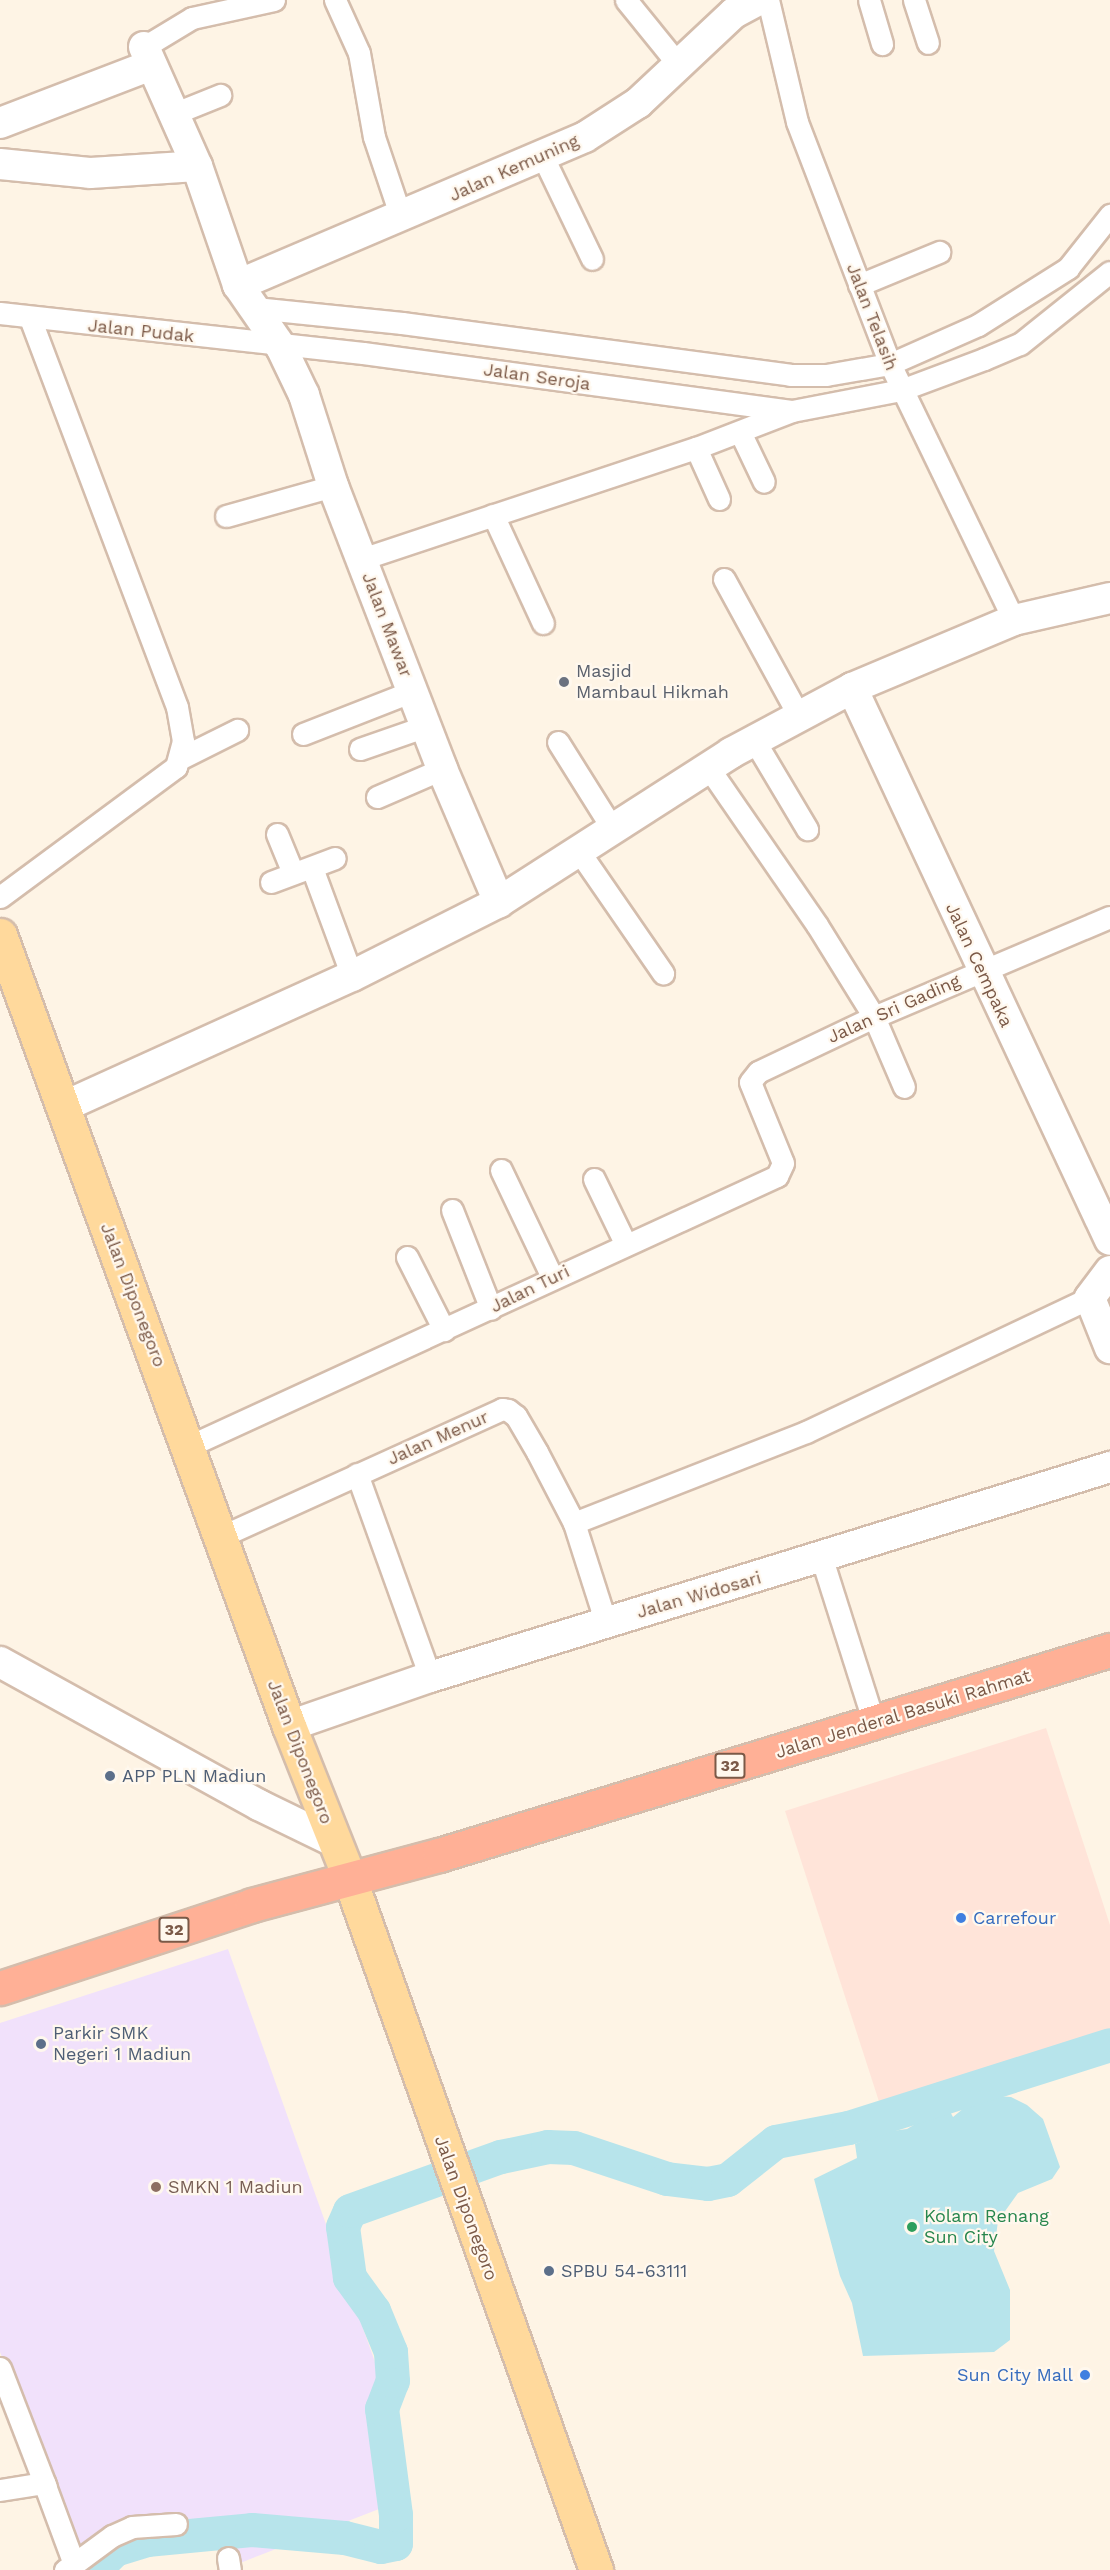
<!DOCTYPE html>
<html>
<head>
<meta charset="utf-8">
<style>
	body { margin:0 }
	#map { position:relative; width:1110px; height:2570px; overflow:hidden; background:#fef4e5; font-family:"Work Sans",sans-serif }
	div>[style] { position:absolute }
	.commercial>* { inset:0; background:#ffe4d9 }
	.education>* { inset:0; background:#f1e1fb }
	.water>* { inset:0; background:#b7e4eb }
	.river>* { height:34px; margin:-17px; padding:0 17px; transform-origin:17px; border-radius:17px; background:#b7e4eb }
	.roads { filter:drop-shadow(2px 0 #d4bdac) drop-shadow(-2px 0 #d4bdac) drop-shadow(0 2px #d4bdac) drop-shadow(0 -2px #d4bdac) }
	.street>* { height:21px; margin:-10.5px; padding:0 10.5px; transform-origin:10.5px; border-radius:10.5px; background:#fff }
	.secondary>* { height:30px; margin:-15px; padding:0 15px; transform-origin:15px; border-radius:15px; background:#fff }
	.primary>* { height:33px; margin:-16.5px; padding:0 16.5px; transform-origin:16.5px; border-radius:16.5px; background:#ffd99c }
	.highway>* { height:33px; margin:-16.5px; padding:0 16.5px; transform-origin:16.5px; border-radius:16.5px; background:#ffb096 }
	.dots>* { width:16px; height:16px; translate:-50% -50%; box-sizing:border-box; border:3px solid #fff8ee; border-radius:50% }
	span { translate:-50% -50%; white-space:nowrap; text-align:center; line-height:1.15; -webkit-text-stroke:4.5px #fff8ee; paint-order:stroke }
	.shield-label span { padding:2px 4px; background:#fff8ee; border:2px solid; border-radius:4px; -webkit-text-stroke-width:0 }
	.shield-label { font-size:16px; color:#7b5947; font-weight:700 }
	.street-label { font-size:18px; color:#7b5947 }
	.worship-label { font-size:18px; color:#5b616d }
	.left { translate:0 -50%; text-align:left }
	.service-label { font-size:18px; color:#4e5e75 }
	.shop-label { font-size:18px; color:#366cbe }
	.right { translate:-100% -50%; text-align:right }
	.education-label { font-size:18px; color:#785e54 }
	.leisure-label { font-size:18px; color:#27864d }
</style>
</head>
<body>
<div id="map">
	<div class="commercial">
		<i style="clip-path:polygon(1046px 1728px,1110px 1925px,1110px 2045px,884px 2117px,785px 1811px)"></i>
	</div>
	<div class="education">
		<i style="clip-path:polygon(228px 1949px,391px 2407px,397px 2502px,235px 2565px,193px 2519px,76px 2548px,0 2352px,0 2023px)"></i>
	</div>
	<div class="water">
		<i style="clip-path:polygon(980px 2095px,1011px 2097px,1027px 2105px,1043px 2119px,1060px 2167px,1052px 2179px,1018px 2193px,998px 2221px,994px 2251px,1010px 2290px,1010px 2340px,994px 2352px,863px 2356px,852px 2303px,840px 2276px,814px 2179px,857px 2158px,855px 2144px,885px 2132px,907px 2129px,922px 2120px,923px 2110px,946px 2104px,953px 2117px)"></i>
	</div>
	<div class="river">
		<i style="left:95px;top:2570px;width:28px;rotate:-45deg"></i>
		<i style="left:115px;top:2550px;width:34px;rotate:-17deg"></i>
		<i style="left:147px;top:2540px;width:105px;rotate:-5.4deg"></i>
		<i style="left:252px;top:2530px;width:93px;rotate:4.9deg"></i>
		<i style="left:345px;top:2538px;width:37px;rotate:14deg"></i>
		<i style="left:381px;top:2547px;width:15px;rotate:-11deg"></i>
		<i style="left:396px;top:2544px;width:29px;rotate:-90deg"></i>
		<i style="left:396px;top:2515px;width:107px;rotate:-97.5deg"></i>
		<i style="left:382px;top:2409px;width:30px;rotate:-69deg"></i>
		<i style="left:393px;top:2381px;width:29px;rotate:-94deg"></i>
		<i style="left:391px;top:2352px;width:44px;rotate:-112.5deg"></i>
		<i style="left:374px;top:2311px;width:41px;rotate:-126deg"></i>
		<i style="left:350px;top:2278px;width:51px;rotate:-97.8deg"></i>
		<i style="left:343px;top:2227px;width:17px;rotate:-66deg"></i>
		<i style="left:350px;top:2211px;width:160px;rotate:-19.7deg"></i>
		<i style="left:501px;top:2157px;width:48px;rotate:-12deg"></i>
		<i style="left:548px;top:2147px;width:26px;rotate:2deg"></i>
		<i style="left:574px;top:2148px;width:98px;rotate:18.4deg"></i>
		<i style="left:667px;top:2179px;width:41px;rotate:7deg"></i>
		<i style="left:708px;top:2184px;width:20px;rotate:-11deg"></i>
		<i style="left:728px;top:2180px;width:61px;rotate:-38.4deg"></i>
		<i style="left:776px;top:2142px;width:74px;rotate:-10.9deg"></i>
		<i style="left:849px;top:2128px;width:274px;rotate:-17.6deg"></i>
	</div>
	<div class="roads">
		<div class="street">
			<i style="left:335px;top:0;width:58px;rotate:65.6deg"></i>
			<i style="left:359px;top:53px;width:85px;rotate:79.9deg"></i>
			<i style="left:374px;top:137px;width:84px;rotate:71.4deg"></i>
			<i style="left:626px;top:0;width:81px;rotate:51deg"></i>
			<i style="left:768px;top:0;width:125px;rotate:76.6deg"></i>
			<i style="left:797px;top:122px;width:259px;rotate:69deg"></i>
			<i style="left:890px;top:364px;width:284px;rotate:64.2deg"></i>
			<i style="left:869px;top:0;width:46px;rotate:73.5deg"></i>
			<i style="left:914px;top:0;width:45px;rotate:72deg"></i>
			<i style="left:144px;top:47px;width:56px;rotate:-31.1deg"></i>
			<i style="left:192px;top:18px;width:84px;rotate:-12.4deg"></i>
			<i style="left:173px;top:114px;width:51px;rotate:-22deg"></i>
			<i style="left:543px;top:157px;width:113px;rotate:64.3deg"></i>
			<i style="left:859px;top:285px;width:87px;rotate:-22.4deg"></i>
			<i style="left:255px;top:308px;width:148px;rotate:5.8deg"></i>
			<i style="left:402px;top:323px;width:391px;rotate:7.6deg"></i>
			<i style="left:790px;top:375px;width:36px"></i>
			<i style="left:826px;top:375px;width:65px;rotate:-9.8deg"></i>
			<i style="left:890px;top:364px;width:96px;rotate:-23.9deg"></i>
			<i style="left:978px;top:325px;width:107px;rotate:-32.3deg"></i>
			<i style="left:1068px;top:268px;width:68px;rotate:-51.6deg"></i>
			<i style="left:0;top:313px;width:365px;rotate:6.3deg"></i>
			<i style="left:363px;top:353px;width:432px;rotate:7.7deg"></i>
			<i style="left:740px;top:432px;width:55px;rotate:64.4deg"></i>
			<i style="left:696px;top:448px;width:56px;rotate:65.7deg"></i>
			<i style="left:493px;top:515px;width:119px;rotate:65.2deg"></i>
			<i style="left:226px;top:516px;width:111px;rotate:-15.7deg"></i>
			<i style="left:362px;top:559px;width:352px;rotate:-18.4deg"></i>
			<i style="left:696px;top:448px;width:103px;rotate:-21.1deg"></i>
			<i style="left:792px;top:411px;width:111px;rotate:-10.9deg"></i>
			<i style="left:901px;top:390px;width:89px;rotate:-20.5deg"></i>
			<i style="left:984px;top:359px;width:39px;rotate:-23deg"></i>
			<i style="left:1020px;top:344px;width:115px;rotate:-38.7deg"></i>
			<i style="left:724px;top:579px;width:156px;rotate:61.3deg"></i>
			<i style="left:303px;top:734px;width:118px;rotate:-21.4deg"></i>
			<i style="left:754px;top:740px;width:104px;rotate:59.2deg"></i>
			<i style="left:558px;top:742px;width:102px;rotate:57.9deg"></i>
			<i style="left:360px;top:749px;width:70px;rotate:-19.2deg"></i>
			<i style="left:181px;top:758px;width:63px;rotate:-26.6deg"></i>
			<i style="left:708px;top:767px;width:192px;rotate:55.4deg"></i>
			<i style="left:817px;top:925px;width:108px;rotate:58.2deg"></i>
			<i style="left:874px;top:1017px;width:76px;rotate:66.8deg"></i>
			<i style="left:377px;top:797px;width:71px;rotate:-23.3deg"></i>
			<i style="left:277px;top:834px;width:42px;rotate:67.7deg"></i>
			<i style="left:578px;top:850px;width:150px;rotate:55.4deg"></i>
			<i style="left:312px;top:868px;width:115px;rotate:69.7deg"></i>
			<i style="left:271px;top:882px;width:68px;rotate:-20.6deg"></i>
			<i style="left:0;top:897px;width:219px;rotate:-36.5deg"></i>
			<i style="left:176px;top:767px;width:27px;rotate:-75deg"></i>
			<i style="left:183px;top:741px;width:35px;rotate:-100deg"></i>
			<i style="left:177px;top:707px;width:415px;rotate:-110.7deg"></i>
			<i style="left:501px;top:1170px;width:119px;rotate:64.5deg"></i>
			<i style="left:594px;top:1179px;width:73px;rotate:64.1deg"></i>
			<i style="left:452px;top:1210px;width:106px;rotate:68.5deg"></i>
			<i style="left:407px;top:1257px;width:82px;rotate:63.1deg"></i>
			<i style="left:189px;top:1446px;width:647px;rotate:-24.66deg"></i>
			<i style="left:777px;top:1176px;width:14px;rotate:-65deg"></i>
			<i style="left:783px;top:1163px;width:87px;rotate:-112.2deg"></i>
			<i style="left:750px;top:1082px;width:13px;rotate:-51deg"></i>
			<i style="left:758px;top:1072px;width:128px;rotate:-25.4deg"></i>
			<i style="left:874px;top:1017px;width:256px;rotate:-23deg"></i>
			<i style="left:357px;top:1474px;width:216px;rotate:70.2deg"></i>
			<i style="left:574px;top:1523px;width:249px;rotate:-21.4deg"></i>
			<i style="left:806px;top:1432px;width:314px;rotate:-25.3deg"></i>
			<i style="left:220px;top:1537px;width:310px;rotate:-24.4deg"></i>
			<i style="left:502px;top:1409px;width:6px;rotate:9deg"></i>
			<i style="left:508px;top:1410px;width:10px;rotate:37deg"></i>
			<i style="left:516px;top:1416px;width:42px;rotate:59.7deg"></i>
			<i style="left:537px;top:1452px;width:80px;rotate:62.5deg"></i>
			<i style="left:574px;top:1523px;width:105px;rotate:72.3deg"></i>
			<i style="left:822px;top:1559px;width:172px;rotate:72.4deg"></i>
			<i style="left:0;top:2368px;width:128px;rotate:68.9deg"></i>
			<i style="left:0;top:2490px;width:45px;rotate:-9deg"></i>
			<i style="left:44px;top:2483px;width:86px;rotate:69.7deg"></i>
			<i style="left:74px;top:2564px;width:11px;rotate:146deg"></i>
			<i style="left:228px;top:2558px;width:12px;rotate:81deg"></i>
			<i style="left:74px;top:2564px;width:47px;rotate:-36.4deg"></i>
			<i style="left:112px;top:2536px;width:22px;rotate:-24deg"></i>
			<i style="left:132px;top:2527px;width:44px;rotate:-3.9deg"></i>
		</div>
		<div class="secondary">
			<i style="left:144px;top:47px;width:130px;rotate:66deg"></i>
			<i style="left:197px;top:166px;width:126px;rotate:71deg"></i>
			<i style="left:238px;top:285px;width:75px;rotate:55.3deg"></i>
			<i style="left:281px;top:347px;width:53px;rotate:64.4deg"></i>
			<i style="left:304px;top:395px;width:96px;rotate:72.3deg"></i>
			<i style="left:333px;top:486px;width:303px;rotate:68.9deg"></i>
			<i style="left:442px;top:769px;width:145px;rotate:66.8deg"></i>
			<i style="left:0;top:123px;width:162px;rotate:-21deg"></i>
			<i style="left:0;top:164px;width:90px;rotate:5.7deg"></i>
			<i style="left:90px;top:173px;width:107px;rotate:-3.7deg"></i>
			<i style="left:238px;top:285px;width:377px;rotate:-23.1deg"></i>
			<i style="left:585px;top:137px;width:63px;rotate:-32.7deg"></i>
			<i style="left:638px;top:103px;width:132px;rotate:-43.2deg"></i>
			<i style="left:734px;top:13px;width:27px;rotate:-28deg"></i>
			<i style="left:852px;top:688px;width:609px;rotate:64.95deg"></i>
			<i style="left:63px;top:1107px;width:317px;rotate:-24.4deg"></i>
			<i style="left:352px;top:976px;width:165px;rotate:-26.7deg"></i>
			<i style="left:499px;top:902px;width:276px;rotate:-32.7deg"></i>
			<i style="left:731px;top:753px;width:137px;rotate:-28.2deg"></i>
			<i style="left:852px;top:688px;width:176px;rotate:-22.8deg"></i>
			<i style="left:1014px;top:620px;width:98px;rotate:-12.9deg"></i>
			<i style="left:1110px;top:1271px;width:34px;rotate:127deg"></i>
			<i style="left:1090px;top:1298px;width:54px;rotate:68.2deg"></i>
			<i style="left:0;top:1662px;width:296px;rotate:28.9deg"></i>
			<i style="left:259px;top:1805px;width:85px;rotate:26deg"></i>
			<i style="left:289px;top:1726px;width:149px;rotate:-19.2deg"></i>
			<i style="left:430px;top:1677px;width:712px;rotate:-17.16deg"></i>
		</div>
		<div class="primary">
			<i style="left:0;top:935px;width:842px;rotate:69.93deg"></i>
			<i style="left:289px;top:1726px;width:162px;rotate:68.3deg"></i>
			<i style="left:349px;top:1877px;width:736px;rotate:70.38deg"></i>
		</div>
		<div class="highway">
			<i style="left:0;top:1988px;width:265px;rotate:-18.2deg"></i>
			<i style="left:252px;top:1905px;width:194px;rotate:-15deg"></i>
			<i style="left:439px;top:1855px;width:702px;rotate:-16.99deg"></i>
		</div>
	</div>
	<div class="dots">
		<i style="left:564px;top:682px;background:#6b7280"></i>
		<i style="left:110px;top:1776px;background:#5c6f8a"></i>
		<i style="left:961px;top:1918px;background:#3f7fe0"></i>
		<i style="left:41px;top:2044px;background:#5c6f8a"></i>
		<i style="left:156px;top:2187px;background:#8d6e63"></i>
		<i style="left:912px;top:2227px;background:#2e9e5b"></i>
		<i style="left:549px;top:2271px;background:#5c6f8a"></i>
		<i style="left:1085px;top:2375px;background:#3f7fe0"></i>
	</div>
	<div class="shield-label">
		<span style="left:730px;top:1766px">32</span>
		<span style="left:174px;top:1930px">32</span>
	</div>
	<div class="street-label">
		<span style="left:514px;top:168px;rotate:-24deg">Jalan Kemuning</span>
		<span style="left:872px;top:317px;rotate:69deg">Jalan Telasih</span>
		<span style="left:141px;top:331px;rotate:6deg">Jalan Pudak</span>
		<span style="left:537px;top:377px;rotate:8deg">Jalan Seroja</span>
		<span style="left:387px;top:625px;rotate:69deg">Jalan Mawar</span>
		<span style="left:979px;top:965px;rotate:65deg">Jalan Cempaka</span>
		<span style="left:894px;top:1009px;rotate:-24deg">Jalan Sri Gading</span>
		<span style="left:530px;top:1289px;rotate:-26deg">Jalan Turi</span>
		<span style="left:133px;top:1295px;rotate:69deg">Jalan Diponegoro</span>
		<span style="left:438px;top:1438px;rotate:-24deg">Jalan Menur</span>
		<span style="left:699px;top:1595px;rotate:-16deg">Jalan Widosari</span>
		<span style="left:903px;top:1714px;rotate:-17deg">Jalan Jenderal Basuki Rahmat</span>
		<span style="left:300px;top:1752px;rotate:69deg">Jalan Diponegoro</span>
		<span style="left:466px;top:2208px;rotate:70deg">Jalan Diponegoro</span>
	</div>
	<div class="worship-label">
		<span class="left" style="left:576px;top:682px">Masjid<br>Mambaul Hikmah</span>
	</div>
	<div class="service-label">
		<span class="left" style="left:122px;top:1776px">APP PLN Madiun</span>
		<span class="left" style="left:53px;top:2044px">Parkir SMK<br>Negeri 1 Madiun</span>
		<span class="left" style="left:561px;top:2271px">SPBU 54-63111</span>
	</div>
	<div class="shop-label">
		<span class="left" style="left:973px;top:1918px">Carrefour</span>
		<span class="right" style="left:1073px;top:2375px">Sun City Mall</span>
	</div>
	<div class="education-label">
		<span class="left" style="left:168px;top:2187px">SMKN 1 Madiun</span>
	</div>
	<div class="leisure-label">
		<span class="left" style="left:924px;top:2227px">Kolam Renang<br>Sun City</span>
	</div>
</div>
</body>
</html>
